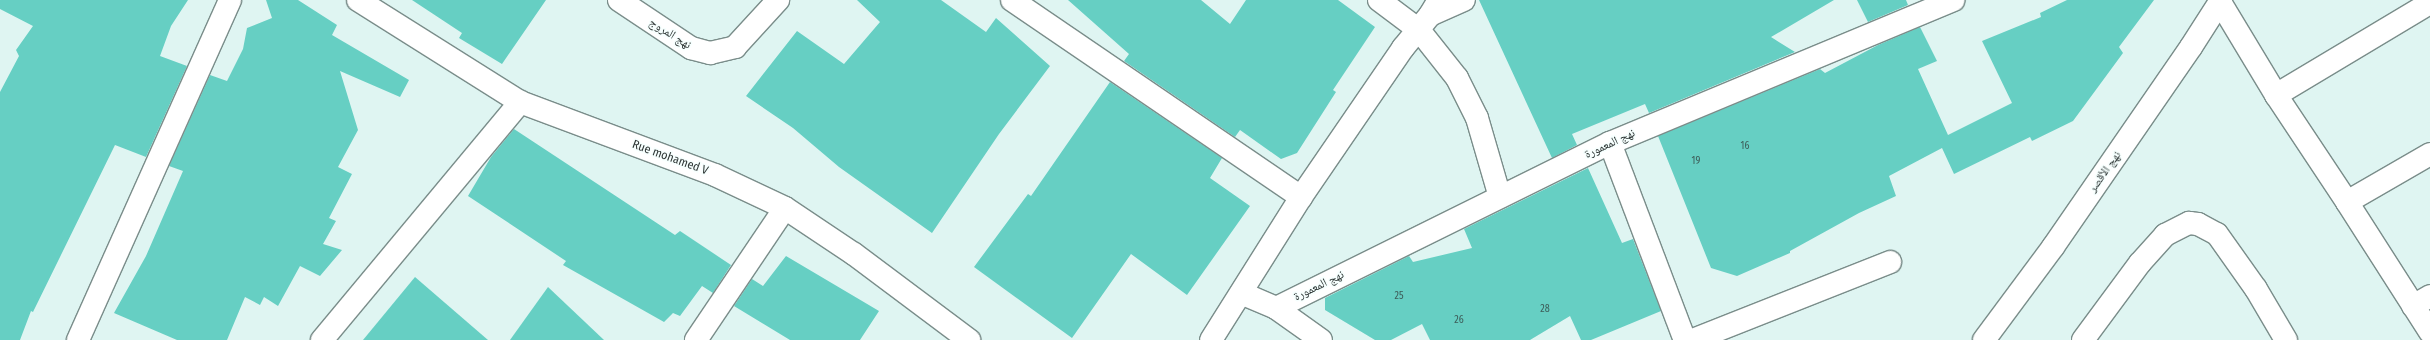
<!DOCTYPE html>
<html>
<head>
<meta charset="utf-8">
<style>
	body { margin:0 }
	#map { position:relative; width:2430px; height:340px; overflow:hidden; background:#dff5f2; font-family:"Fira Sans Condensed","Noto Naskh Arabic",sans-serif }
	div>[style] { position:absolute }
	.building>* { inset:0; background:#66cfc3 }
	.roads { filter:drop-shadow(1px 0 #7a8d8a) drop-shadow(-1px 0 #7a8d8a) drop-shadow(0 1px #7a8d8a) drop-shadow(0 -1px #7a8d8a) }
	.minor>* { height:22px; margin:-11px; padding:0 11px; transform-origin:11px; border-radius:11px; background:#fff }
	span { translate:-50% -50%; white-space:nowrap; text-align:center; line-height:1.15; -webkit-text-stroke:3px #f6fffe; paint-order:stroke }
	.number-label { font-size:10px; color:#3d5d59 }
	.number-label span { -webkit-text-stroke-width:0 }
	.street-label { font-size:12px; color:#2f3736 }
</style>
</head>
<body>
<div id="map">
	<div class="building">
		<i style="clip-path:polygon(0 0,188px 0,171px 26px,160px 56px,187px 66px,146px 157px,115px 145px,33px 312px,31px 311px,20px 340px,0 340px,0 92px,19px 56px,16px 50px,33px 26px,0 9px)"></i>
		<i style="clip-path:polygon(266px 0,298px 0,337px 25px,332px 35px,409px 80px,400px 97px,340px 71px,358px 130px,338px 167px,352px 174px,329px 218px,336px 221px,323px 244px,342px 250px,320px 276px,300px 266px,278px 306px,264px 297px,260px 305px,245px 297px,227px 340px,177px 340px,114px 313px,146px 256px,183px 171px,169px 166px,210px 75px,227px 81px,243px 49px,247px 28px,272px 18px)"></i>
		<i style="clip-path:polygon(412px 0,546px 0,502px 64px,459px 38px,462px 33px)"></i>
		<i style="clip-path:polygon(857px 0,941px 0,986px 32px,996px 18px,1050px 66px,999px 134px,932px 233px,839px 167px,793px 128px,746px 96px,797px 31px,844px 64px,880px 22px)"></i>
		<i style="clip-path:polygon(1068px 0,1201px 0,1230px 24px,1246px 0,1338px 0,1375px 27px,1333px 90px,1336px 92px,1297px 153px,1281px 159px,1240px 130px,1235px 137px,1124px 61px,1129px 54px)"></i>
		<i style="clip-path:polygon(1479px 0,1834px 0,1771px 37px,1795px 52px,1649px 113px,1645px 104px,1572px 134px,1577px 145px,1552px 158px)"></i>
		<i style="clip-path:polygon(1857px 0,1906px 0,1908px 5px,1868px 22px)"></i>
		<i style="clip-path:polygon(2067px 0,2154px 0,2119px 47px,2123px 53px,2073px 121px,2032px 141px,2030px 137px,1954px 174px,1942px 148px,1889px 176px,1896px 196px,1859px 213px,1790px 251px,1790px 253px,1737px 276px,1711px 268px,1658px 136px,1820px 69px,1825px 73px,1878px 45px,1920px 27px,1937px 61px,1918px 69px,1948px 135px,2012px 103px,1982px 41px,2041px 17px,2040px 13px)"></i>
		<i style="clip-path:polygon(1110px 82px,1222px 158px,1210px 178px,1250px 206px,1187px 295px,1131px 254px,1072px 338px,974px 267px,1028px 194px,1031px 196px)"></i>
		<i style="clip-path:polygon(514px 129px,675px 235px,680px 231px,731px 265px,713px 293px,702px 286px,680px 316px,673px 313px,664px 322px,563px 265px,566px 261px,468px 196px,491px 157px)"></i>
		<i style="clip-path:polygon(1588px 168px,1622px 243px,1633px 239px,1661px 311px,1591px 340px,1581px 340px,1570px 316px,1530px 340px,1430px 340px,1422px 324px,1391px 340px,1375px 340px,1325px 310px,1325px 298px,1409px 256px,1413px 262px,1472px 248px,1464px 229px)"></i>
		<i style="clip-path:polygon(786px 256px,879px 311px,860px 340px,790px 340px,734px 306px,752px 279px,763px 286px)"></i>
		<i style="clip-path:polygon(415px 277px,488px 340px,363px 340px)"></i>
		<i style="clip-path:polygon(548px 287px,604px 340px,510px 340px)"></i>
	</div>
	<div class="roads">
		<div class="minor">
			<i style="left:358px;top:0;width:191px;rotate:32.2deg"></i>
			<i style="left:520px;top:102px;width:208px;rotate:20.5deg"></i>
			<i style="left:715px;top:175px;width:77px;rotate:25.2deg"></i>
			<i style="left:785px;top:208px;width:83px;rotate:33.7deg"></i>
			<i style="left:854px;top:254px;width:144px;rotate:36.8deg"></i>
			<i style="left:619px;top:0;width:87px;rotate:33.7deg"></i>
			<i style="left:691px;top:48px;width:20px;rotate:15deg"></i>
			<i style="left:710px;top:53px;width:26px;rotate:-13deg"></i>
			<i style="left:735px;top:47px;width:64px;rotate:-47.5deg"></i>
			<i style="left:1012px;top:0;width:350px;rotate:34.3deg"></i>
			<i style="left:1379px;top:0;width:50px;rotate:36.9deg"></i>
			<i style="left:1419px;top:30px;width:61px;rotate:51.6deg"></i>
			<i style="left:1457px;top:78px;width:45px;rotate:63.4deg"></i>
			<i style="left:1477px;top:118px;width:82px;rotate:73.8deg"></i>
			<i style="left:2220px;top:2px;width:109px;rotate:58.9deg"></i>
			<i style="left:2276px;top:95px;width:128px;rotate:56.4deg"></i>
			<i style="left:2347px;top:202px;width:96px;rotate:-30deg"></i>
			<i style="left:1430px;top:15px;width:37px;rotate:-24deg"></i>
			<i style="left:2276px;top:95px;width:179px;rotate:-30.9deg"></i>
			<i style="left:1610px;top:143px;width:211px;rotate:69.2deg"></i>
			<i style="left:2347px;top:202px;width:154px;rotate:57.4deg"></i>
			<i style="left:1241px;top:293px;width:38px;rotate:23deg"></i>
			<i style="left:1276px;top:308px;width:55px;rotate:35.4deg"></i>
			<i style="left:2413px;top:306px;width:20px;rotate:-30deg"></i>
			<i style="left:1276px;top:308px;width:373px;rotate:-26.3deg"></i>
			<i style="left:1610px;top:143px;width:372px;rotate:-22.6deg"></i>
			<i style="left:78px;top:340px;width:372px;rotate:-65.9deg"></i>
			<i style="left:322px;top:340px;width:310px;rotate:-50.2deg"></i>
			<i style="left:696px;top:340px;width:159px;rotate:-56deg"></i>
			<i style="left:1211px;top:340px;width:169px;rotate:-57.8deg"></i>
			<i style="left:1301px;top:197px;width:181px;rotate:-55.6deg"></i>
			<i style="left:1403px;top:48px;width:43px;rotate:-50.7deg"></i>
			<i style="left:1430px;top:15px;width:17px;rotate:-59deg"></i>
			<i style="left:1693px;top:340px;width:212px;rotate:-21.6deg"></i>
			<i style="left:1984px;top:340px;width:116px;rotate:-53.4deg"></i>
			<i style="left:2053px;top:247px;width:243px;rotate:-55.4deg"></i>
			<i style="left:2191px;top:47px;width:56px;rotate:-57.4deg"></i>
			<i style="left:2083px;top:340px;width:96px;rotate:-53.5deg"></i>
			<i style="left:2140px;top:263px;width:38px;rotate:-48deg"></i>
			<i style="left:2165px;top:235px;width:27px;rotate:-27deg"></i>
			<i style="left:2189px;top:223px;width:9px;rotate:6deg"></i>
			<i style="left:2198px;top:224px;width:21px;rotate:28deg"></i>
			<i style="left:2217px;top:234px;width:67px;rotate:54.7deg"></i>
			<i style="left:2256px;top:289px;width:59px;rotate:59.5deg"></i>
		</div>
	</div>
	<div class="number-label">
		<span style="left:1745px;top:147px">16</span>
		<span style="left:1696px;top:162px">19</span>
		<span style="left:1399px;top:297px">25</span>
		<span style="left:1545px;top:310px">28</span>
		<span style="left:1459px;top:321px">26</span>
	</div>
	<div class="street-label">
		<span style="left:670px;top:34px;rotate:32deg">نهج المروج</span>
		<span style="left:1610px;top:144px;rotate:-25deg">نهج المعمورة</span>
		<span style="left:670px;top:158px;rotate:20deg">Rue mohamed V</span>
		<span style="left:2105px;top:172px;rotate:-55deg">نهج الأقصر</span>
		<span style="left:1319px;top:286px;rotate:-26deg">نهج المعمورة</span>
	</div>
</div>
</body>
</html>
